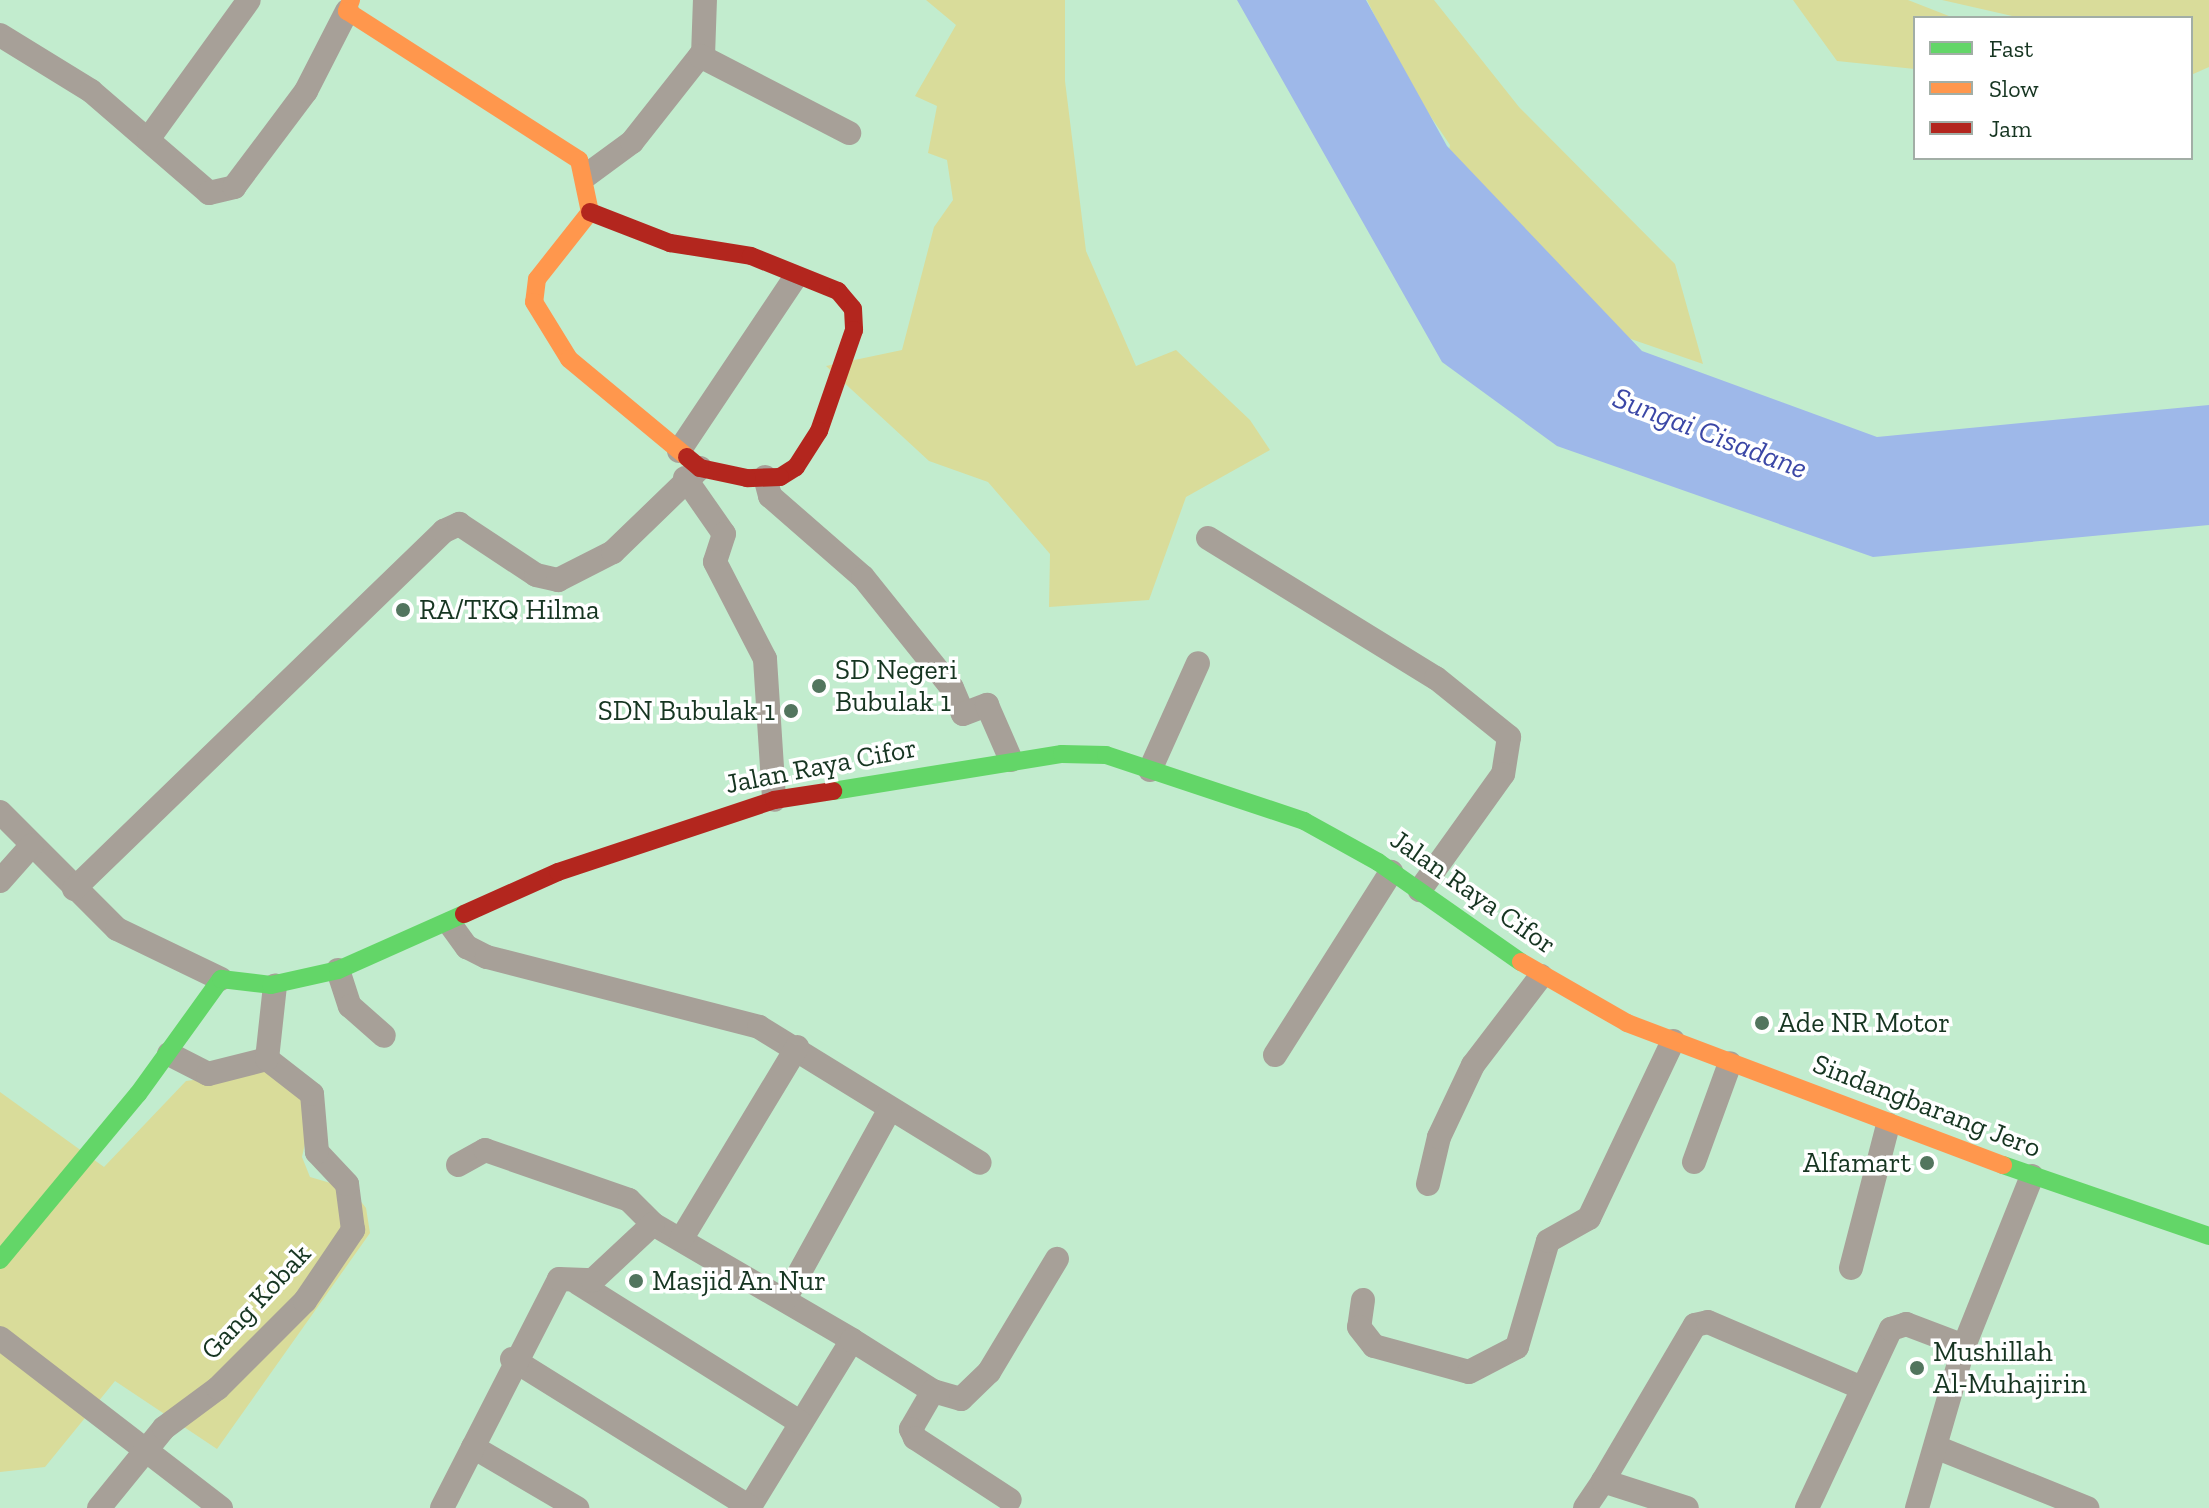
<!DOCTYPE html>
<html>
<head>
<meta charset="utf-8">
<style>
	body { margin:0 }
	#map { position:relative; width:2209px; height:1508px; overflow:hidden; background:#c2ecce; font-family:"Zilla Slab",serif }
	div>[style] { position:absolute }
	.green>* { inset:0; background:#d9dc9a }
	.water>* { inset:0; background:#9eb8e9 }
	.street>* { height:24px; margin:-12px; padding:0 12px; transform-origin:12px; border-radius:12px; background:#a7a098 }
	.fast>* { height:18px; margin:-9px; padding:0 9px; transform-origin:9px; border-radius:9px; background:#63d668 }
	.slow>* { height:18px; margin:-9px; padding:0 9px; transform-origin:9px; border-radius:9px; background:#ff974d }
	.jam>* { height:18px; margin:-9px; padding:0 9px; transform-origin:9px; border-radius:9px; background:#b3261e }
	.dots>* { width:22px; height:22px; translate:-50% -50%; box-sizing:border-box; border:4px solid #fff; border-radius:50% }
	span { translate:-50% -50%; white-space:nowrap; text-align:center; line-height:1.15; -webkit-text-stroke:7px #fff; paint-order:stroke }
	.poi-label { font-size:28px; color:#163521 }
	.left { translate:0 -50%; text-align:left }
	.right { translate:-100% -50%; text-align:right }
	.street-label { font-size:28px; color:#163521 }
	.water-label { font-size:30px; color:#3b47a6; font-style:italic }
	.legend { position:absolute; left:1913px; top:16px; width:280px; height:144px; box-sizing:border-box; background:#fff; border:2px solid #a2aea6; margin:0; padding:10px 14px; list-style:none; font-size:24px; color:#163521 }
	.legend li { display:flex; align-items:center; gap:16px; height:40px }
	.legend b { width:40px; border:2px solid #a2aea6 }
</style>
</head>
<body>
<div id="map">
	<div class="green">
		<i style="clip-path:polygon(926px 0,1065px 0,1065px 81px,1086px 251px,1136px 366px,1176px 350px,1250px 420px,1270px 450px,1186px 497px,1149px 600px,1049px 607px,1050px 554px,988px 482px,929px 461px,826px 366px,902px 350px,934px 227px,953px 200px,947px 160px,928px 153px,937px 106px,915px 96px,956px 25px)"></i>
		<i style="clip-path:polygon(1367px 0,1434px 0,1519px 107px,1675px 264px,1703px 364px,1628px 338px,1441px 198px,1450px 145px,1408px 83px)"></i>
		<i style="clip-path:polygon(1793px 0,1908px 0,1954px 18px,1915px 18px,1915px 69px,1837px 61px)"></i>
		<i style="clip-path:polygon(1942px 0,2209px 0,2209px 67px,2191px 75px,2191px 18px,2021px 18px)"></i>
		<i style="clip-path:polygon(275px 1069px,312px 1112px,302px 1157px,310px 1177px,351px 1189px,366px 1208px,370px 1233px,217px 1449px,115px 1381px,45px 1467px,0 1472px,0 1092px,104px 1167px,186px 1081px)"></i>
	</div>
	<div class="water">
		<i style="clip-path:polygon(1237px 0,1366px 0,1447px 146px,1642px 351px,1877px 437px,2209px 405px,2209px 525px,1873px 557px,1557px 446px,1442px 362px)"></i>
	</div>
	<div class="street">
		<i style="left:0;top:35px;width:107px;rotate:31.6deg"></i>
		<i style="left:91px;top:91px;width:156px;rotate:40.8deg"></i>
		<i style="left:209px;top:193px;width:26px;rotate:-13deg"></i>
		<i style="left:234px;top:187px;width:120px;rotate:-53.1deg"></i>
		<i style="left:306px;top:91px;width:90px;rotate:-62.9deg"></i>
		<i style="left:703px;top:56px;width:56px;rotate:-88deg"></i>
		<i style="left:149px;top:138px;width:170px;rotate:-54.1deg"></i>
		<i style="left:587px;top:175px;width:56px;rotate:-36.3deg"></i>
		<i style="left:632px;top:142px;width:110px;rotate:-51.7deg"></i>
		<i style="left:700px;top:56px;width:168px;rotate:27.3deg"></i>
		<i style="left:679px;top:451px;width:208px;rotate:-56.2deg"></i>
		<i style="left:765px;top:477px;width:20px;rotate:75deg"></i>
		<i style="left:770px;top:496px;width:123px;rotate:41.1deg"></i>
		<i style="left:863px;top:577px;width:142px;rotate:51.3deg"></i>
		<i style="left:952px;top:688px;width:28px;rotate:67deg"></i>
		<i style="left:963px;top:714px;width:26px;rotate:-21deg"></i>
		<i style="left:987px;top:705px;width:60px;rotate:66.4deg"></i>
		<i style="left:685px;top:478px;width:68px;rotate:55.1deg"></i>
		<i style="left:724px;top:534px;width:29px;rotate:108deg"></i>
		<i style="left:715px;top:562px;width:109px;rotate:62.7deg"></i>
		<i style="left:765px;top:659px;width:141px;rotate:86.3deg"></i>
		<i style="left:1208px;top:538px;width:268px;rotate:31.6deg"></i>
		<i style="left:1436px;top:678px;width:94px;rotate:38.9deg"></i>
		<i style="left:1509px;top:737px;width:37px;rotate:99deg"></i>
		<i style="left:1503px;top:774px;width:143px;rotate:125.6deg"></i>
		<i style="left:1150px;top:770px;width:117px;rotate:-65.8deg"></i>
		<i style="left:0;top:812px;width:165px;rotate:45deg"></i>
		<i style="left:117px;top:929px;width:115px;rotate:25.7deg"></i>
		<i style="left:0;top:881px;width:48px;rotate:-48.4deg"></i>
		<i style="left:74px;top:889px;width:515px;rotate:-44.06deg"></i>
		<i style="left:444px;top:531px;width:17px;rotate:-25deg"></i>
		<i style="left:459px;top:524px;width:92px;rotate:33.5deg"></i>
		<i style="left:536px;top:575px;width:23px;rotate:13deg"></i>
		<i style="left:558px;top:580px;width:62px;rotate:-27deg"></i>
		<i style="left:613px;top:552px;width:121px;rotate:-44deg"></i>
		<i style="left:450px;top:924px;width:29px;rotate:54deg"></i>
		<i style="left:467px;top:947px;width:22px;rotate:27deg"></i>
		<i style="left:487px;top:957px;width:281px;rotate:14.4deg"></i>
		<i style="left:759px;top:1027px;width:259px;rotate:31.6deg"></i>
		<i style="left:338px;top:970px;width:38px;rotate:72deg"></i>
		<i style="left:350px;top:1006px;width:45px;rotate:41.4deg"></i>
		<i style="left:169px;top:1054px;width:44px;rotate:27.1deg"></i>
		<i style="left:208px;top:1074px;width:61px;rotate:-14.3deg"></i>
		<i style="left:1275px;top:1055px;width:217px;rotate:-57.6deg"></i>
		<i style="left:1694px;top:1162px;width:105px;rotate:-70deg"></i>
		<i style="left:458px;top:1165px;width:31px;rotate:-29deg"></i>
		<i style="left:485px;top:1150px;width:152px;rotate:19.1deg"></i>
		<i style="left:629px;top:1200px;width:34px;rotate:45deg"></i>
		<i style="left:653px;top:1224px;width:230px;rotate:30.2deg"></i>
		<i style="left:852px;top:1340px;width:197px;rotate:121.5deg"></i>
		<i style="left:1428px;top:1184px;width:48px;rotate:-76.8deg"></i>
		<i style="left:1439px;top:1137px;width:80px;rotate:-64.7deg"></i>
		<i style="left:1473px;top:1065px;width:112px;rotate:-52.6deg"></i>
		<i style="left:682px;top:1238px;width:223px;rotate:-58.9deg"></i>
		<i style="left:1851px;top:1268px;width:148px;rotate:-75.5deg"></i>
		<i style="left:578px;top:1283px;width:262px;rotate:32.1deg"></i>
		<i style="left:785px;top:1299px;width:217px;rotate:-61.1deg"></i>
		<i style="left:1363px;top:1300px;width:27px;rotate:98deg"></i>
		<i style="left:1359px;top:1327px;width:24px;rotate:52deg"></i>
		<i style="left:1374px;top:1346px;width:98px;rotate:15.3deg"></i>
		<i style="left:1469px;top:1372px;width:54px;rotate:-27.5deg"></i>
		<i style="left:1517px;top:1347px;width:110px;rotate:-73.7deg"></i>
		<i style="left:1548px;top:1241px;width:47px;rotate:-29.3deg"></i>
		<i style="left:1589px;top:1218px;width:196px;rotate:-64.6deg"></i>
		<i style="left:0;top:1338px;width:279px;rotate:37.6deg"></i>
		<i style="left:852px;top:1340px;width:96px;rotate:32.2deg"></i>
		<i style="left:933px;top:1391px;width:29px;rotate:16deg"></i>
		<i style="left:961px;top:1399px;width:39px;rotate:-44deg"></i>
		<i style="left:989px;top:1372px;width:132px;rotate:-59deg"></i>
		<i style="left:512px;top:1359px;width:280px;rotate:31.9deg"></i>
		<i style="left:933px;top:1391px;width:44px;rotate:120.1deg"></i>
		<i style="left:911px;top:1429px;width:10px;rotate:66deg"></i>
		<i style="left:915px;top:1438px;width:113px;rotate:33.1deg"></i>
		<i style="left:473px;top:1447px;width:121px;rotate:30.4deg"></i>
		<i style="left:1938px;top:1448px;width:161px;rotate:21.9deg"></i>
		<i style="left:1603px;top:1481px;width:181px;rotate:-59.5deg"></i>
		<i style="left:1695px;top:1325px;width:13px;rotate:-13deg"></i>
		<i style="left:1708px;top:1322px;width:165px;rotate:23.2deg"></i>
		<i style="left:99px;top:1508px;width:103px;rotate:-50.9deg"></i>
		<i style="left:164px;top:1428px;width:67px;rotate:-36.5deg"></i>
		<i style="left:218px;top:1388px;width:123px;rotate:-45deg"></i>
		<i style="left:305px;top:1301px;width:86px;rotate:-55.9deg"></i>
		<i style="left:353px;top:1230px;width:46px;rotate:-97.4deg"></i>
		<i style="left:347px;top:1184px;width:44px;rotate:-133.2deg"></i>
		<i style="left:317px;top:1152px;width:58px;rotate:-94.9deg"></i>
		<i style="left:312px;top:1094px;width:57px;rotate:-142.1deg"></i>
		<i style="left:267px;top:1059px;width:74px;rotate:-83.8deg"></i>
		<i style="left:442px;top:1508px;width:257px;rotate:-62.9deg"></i>
		<i style="left:559px;top:1279px;width:34px;rotate:2deg"></i>
		<i style="left:593px;top:1280px;width:82px;rotate:-43deg"></i>
		<i style="left:1585px;top:1508px;width:32px;rotate:-56deg"></i>
		<i style="left:1603px;top:1481px;width:88px;rotate:17.8deg"></i>
		<i style="left:1807px;top:1508px;width:198px;rotate:-64.9deg"></i>
		<i style="left:1891px;top:1329px;width:16px;rotate:-18deg"></i>
		<i style="left:1906px;top:1324px;width:62px;rotate:20.8deg"></i>
		<i style="left:1917px;top:1508px;width:169px;rotate:-73.8deg"></i>
		<i style="left:1964px;top:1346px;width:183px;rotate:-68.2deg"></i>
	</div>
	<div class="fast">
		<i style="left:833px;top:791px;width:232px;rotate:-9.2deg"></i>
		<i style="left:1062px;top:754px;width:44px;rotate:1.3deg"></i>
		<i style="left:1106px;top:755px;width:209px;rotate:18.4deg"></i>
		<i style="left:1304px;top:821px;width:85px;rotate:29deg"></i>
		<i style="left:1378px;top:862px;width:174px;rotate:35deg"></i>
		<i style="left:2003px;top:1165px;width:218px;rotate:19deg"></i>
		<i style="left:0;top:1260px;width:216px;rotate:-50.3deg"></i>
		<i style="left:138px;top:1094px;width:142px;rotate:-54.2deg"></i>
		<i style="left:221px;top:979px;width:50px;rotate:6.8deg"></i>
		<i style="left:271px;top:985px;width:69px;rotate:-12.6deg"></i>
		<i style="left:338px;top:970px;width:138px;rotate:-24deg"></i>
	</div>
	<div class="slow">
		<i style="left:351px;top:0;width:12px;rotate:110deg"></i>
		<i style="left:347px;top:11px;width:276px;rotate:32.7deg"></i>
		<i style="left:579px;top:160px;width:53px;rotate:78.1deg"></i>
		<i style="left:590px;top:212px;width:85px;rotate:128.3deg"></i>
		<i style="left:537px;top:279px;width:23px;rotate:97deg"></i>
		<i style="left:534px;top:302px;width:67px;rotate:58.4deg"></i>
		<i style="left:569px;top:359px;width:153px;rotate:39.7deg"></i>
		<i style="left:1521px;top:962px;width:122px;rotate:29.9deg"></i>
		<i style="left:1627px;top:1023px;width:402px;rotate:20.7deg"></i>
	</div>
	<div class="jam">
		<i style="left:590px;top:212px;width:86px;rotate:21.2deg"></i>
		<i style="left:670px;top:243px;width:82px;rotate:9.1deg"></i>
		<i style="left:751px;top:256px;width:94px;rotate:21.9deg"></i>
		<i style="left:838px;top:291px;width:23px;rotate:50deg"></i>
		<i style="left:853px;top:309px;width:21px;rotate:87deg"></i>
		<i style="left:854px;top:330px;width:107px;rotate:109.1deg"></i>
		<i style="left:819px;top:431px;width:43px;rotate:122.6deg"></i>
		<i style="left:796px;top:467px;width:19px;rotate:148deg"></i>
		<i style="left:780px;top:477px;width:33px;rotate:178deg"></i>
		<i style="left:747px;top:478px;width:48px;rotate:-168deg"></i>
		<i style="left:700px;top:468px;width:17px;rotate:-140deg"></i>
		<i style="left:464px;top:914px;width:103px;rotate:-24.1deg"></i>
		<i style="left:558px;top:872px;width:228px;rotate:-18.4deg"></i>
		<i style="left:774px;top:800px;width:60px;rotate:-8.7deg"></i>
	</div>
	<div class="dots">
		<i style="left:403px;top:610px;background:#52755e"></i>
		<i style="left:819px;top:686px;background:#52755e"></i>
		<i style="left:791px;top:711px;background:#52755e"></i>
		<i style="left:1762px;top:1023px;background:#52755e"></i>
		<i style="left:1927px;top:1163px;background:#52755e"></i>
		<i style="left:636px;top:1281px;background:#52755e"></i>
		<i style="left:1917px;top:1368px;background:#52755e"></i>
	</div>
	<div class="poi-label">
		<span class="left" style="left:419px;top:610px">RA/TKQ Hilma</span>
		<span class="left" style="left:835px;top:686px">SD Negeri<br>Bubulak 1</span>
		<span class="right" style="left:775px;top:711px">SDN Bubulak 1</span>
		<span class="left" style="left:1778px;top:1023px">Ade NR Motor</span>
		<span class="right" style="left:1911px;top:1163px">Alfamart</span>
		<span class="left" style="left:652px;top:1281px">Masjid An Nur</span>
		<span class="left" style="left:1933px;top:1368px">Mushillah<br>Al-Muhajirin</span>
	</div>
	<div class="street-label">
		<span style="left:821px;top:766px;rotate:-11deg">Jalan Raya Cifor</span>
		<span style="left:1473px;top:892px;rotate:35deg">Jalan Raya Cifor</span>
		<span style="left:1927px;top:1106px;rotate:21deg">Sindangbarang Jero</span>
		<span style="left:256px;top:1302px;rotate:-47deg">Gang Kobak</span>
	</div>
	<div class="water-label">
		<span style="left:1710px;top:433px;rotate:21deg">Sungai Cisadane</span>
	</div>
	<ul class="legend">
	<li><b style="height:10px;background:#63d668"></b>Fast</li>
	<li><b style="height:10px;background:#ff974d"></b>Slow</li>
	<li><b style="height:10px;background:#b3261e"></b>Jam</li>
	</ul>
</div>
</body>
</html>
